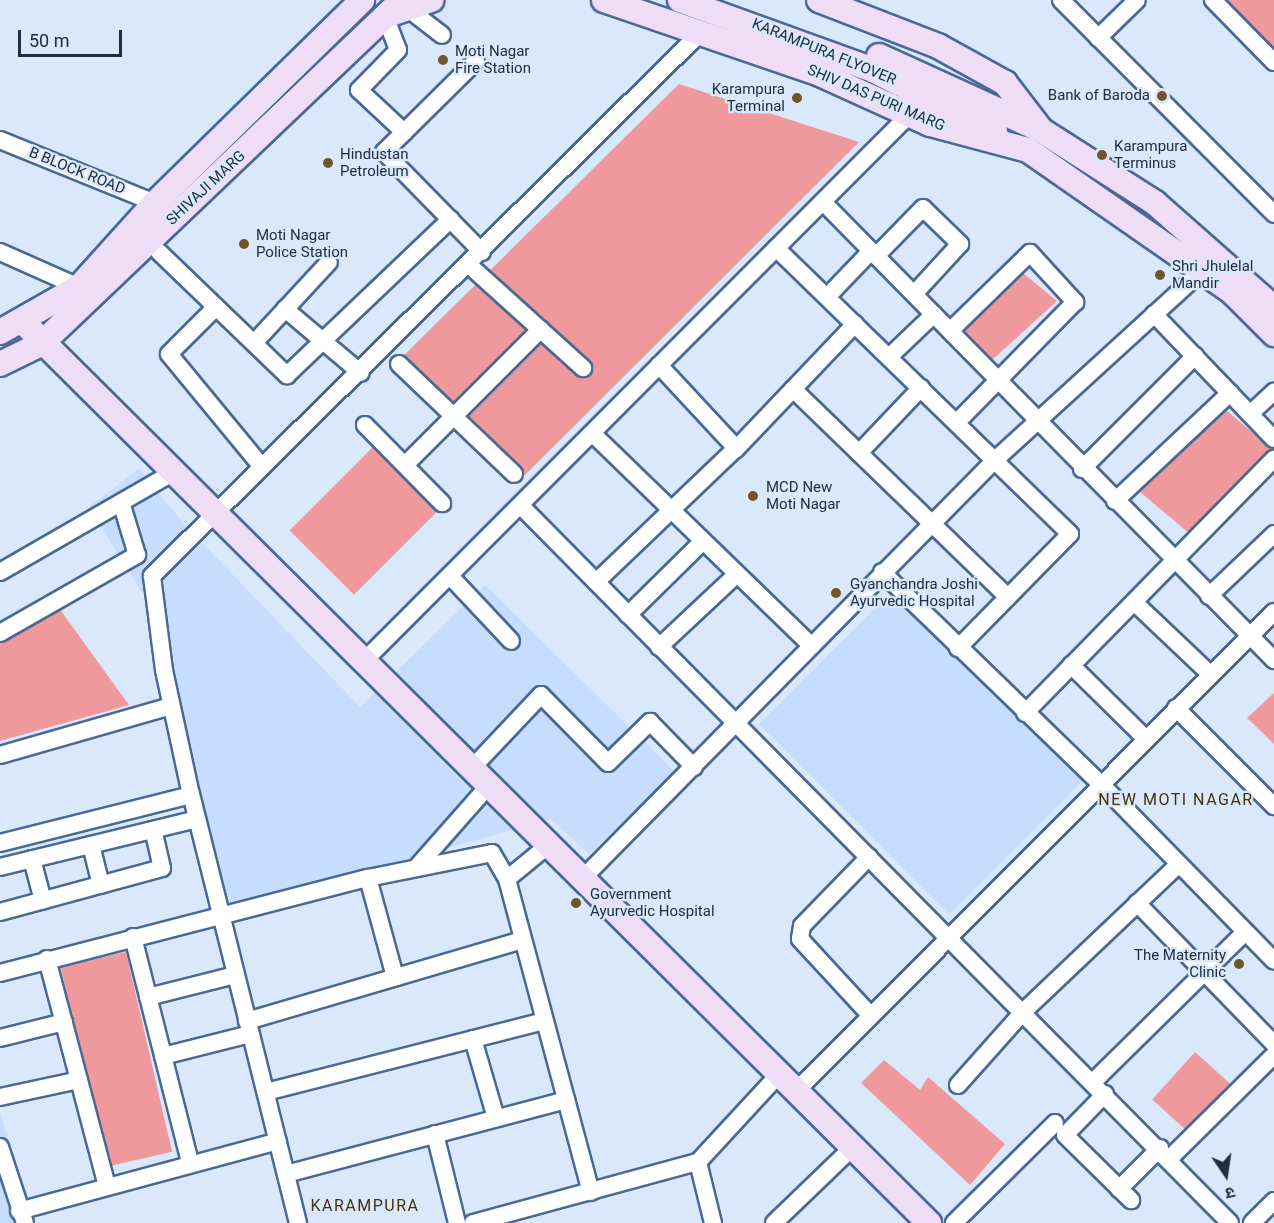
<!DOCTYPE html>
<html>
<head>
<meta charset="utf-8">
<style>
	body { margin:0 }
	#map { position:relative; width:1274px; height:1223px; overflow:hidden; background:#dae8fc; font-family:Roboto,"Noto Sans Devanagari",sans-serif }
	div>[style] { position:absolute }
	.built>* { inset:0; background:#c6ddfe; transform-origin:0 0 }
	.green>* { inset:0; background:#f0999d; transform-origin:0 0 }
	.roads { filter:drop-shadow(2px 0 #496993) drop-shadow(-2px 0 #496993) drop-shadow(0 2px #496993) drop-shadow(0 -2px #496993) }
	.street>* { height:16px; margin:-8px; padding:0 8px; transform-origin:8px; border-radius:8px; background:#fff }
	.secondary>* { height:24px; margin:-12px; padding:0 12px; transform-origin:12px; border-radius:12px; background:#efdcf7 }
	.dots>* { width:16px; height:16px; translate:-50% -50%; box-sizing:border-box; border:3px solid #dae8fc; border-radius:50% }
	span { translate:-50% -50%; white-space:nowrap; text-align:center; line-height:1.15; -webkit-text-stroke:4.5px #dae8fc; paint-order:stroke }
	.poi-label { font-size:15px; color:#212e41 }
	.left { translate:0 -50%; text-align:left }
	.right { translate:-100% -50%; text-align:right }
	.street-label { font-size:15px; color:#212e41 }
	.neighbourhood-label { font-size:16px; color:#452f09; letter-spacing:1.5px }
	.north { position:absolute; left:1196px; top:1145px; width:60px; height:60px; -webkit-text-stroke:4px #dae8fc; paint-order:stroke; rotate:167deg; font-size:16px; font-weight:700; line-height:24px; text-align:center; color:#212e41 }
	.north::after { content:''; display:block; margin:auto; width:21px; height:27px; background:#212e41; clip-path:polygon(50% 0,100% 100%,50% 72%,0 100%) }
	.scale { position:absolute; left:18px; top:30px; width:104px; height:27px; box-sizing:border-box; border:3px solid #212e41; border-top:0; padding-left:8px; font-size:18px; line-height:21px; white-space:nowrap; color:#212e41; -webkit-text-stroke:4px #dae8fc; paint-order:stroke }
</style>
</head>
<body>
<div id="map">
	<div class="built">
		<i style="clip-path:polygon(139px 469px,184px 524px,360px 707px,485px 585px,675px 772px,589px 854px,551px 819px,219px 913px,151px 607px,89px 507px)"></i>
		<i style="left:896px;top:587px;width:269px;height:194px;rotate:45deg"></i>
		<i style="clip-path:polygon(0 1112px,33px 1223px,0 1223px)"></i>
	</div>
	<div class="green">
		<i style="clip-path:polygon(1217px 0,1274px 0,1274px 54px)"></i>
		<i style="clip-path:polygon(679px 84px,859px 142px,517px 483px,394px 365px)"></i>
		<i style="clip-path:polygon(1011px 263px,1057px 301px,992px 360px,952px 321px)"></i>
		<i style="left:1214px;top:400px;width:77px;height:118px;rotate:40deg"></i>
		<i style="left:373px;top:447px;width:91px;height:118px;rotate:45deg"></i>
		<i style="clip-path:polygon(59px 608px,129px 705px,0 741px,0 640px)"></i>
		<i style="clip-path:polygon(1274px 693px,1274px 744px,1247px 718px)"></i>
		<i style="left:126px;top:952px;width:205px;height:67px;rotate:77deg"></i>
		<i style="left:1195px;top:1052px;width:47px;height:64px;rotate:42deg"></i>
		<i style="clip-path:polygon(884px 1060px,920px 1090px,928px 1077px,1005px 1144px,970px 1185px,861px 1083px)"></i>
	</div>
	<div class="roads">
		<div class="street">
			<i style="left:1061px;top:0;width:302px;rotate:45.1deg"></i>
			<i style="left:1213px;top:0;width:87px;rotate:45.5deg"></i>
			<i style="left:407px;top:8px;width:44px;rotate:37.6deg"></i>
			<i style="left:385px;top:16px;width:36px;rotate:69deg"></i>
			<i style="left:398px;top:50px;width:56px;rotate:134.3deg"></i>
			<i style="left:359px;top:90px;width:62px;rotate:43deg"></i>
			<i style="left:1098px;top:38px;width:54px;rotate:-44.3deg"></i>
			<i style="left:476px;top:61px;width:129px;rotate:135.3deg"></i>
			<i style="left:384px;top:152px;width:140px;rotate:45.6deg"></i>
			<i style="left:0;top:140px;width:167px;rotate:22.1deg"></i>
			<i style="left:823px;top:202px;width:643px;rotate:45.44deg"></i>
			<i style="left:776px;top:248px;width:410px;rotate:44.2deg"></i>
			<i style="left:1070px;top:534px;width:160px;rotate:134.5deg"></i>
			<i style="left:0;top:252px;width:86px;rotate:23.9deg"></i>
			<i style="left:159px;top:252px;width:178px;rotate:43.9deg"></i>
			<i style="left:287px;top:375px;width:226px;rotate:-43.6deg"></i>
			<i style="left:876px;top:256px;width:67px;rotate:-45.6deg"></i>
			<i style="left:923px;top:208px;width:52px;rotate:44.2deg"></i>
			<i style="left:960px;top:244px;width:68px;rotate:132.6deg"></i>
			<i style="left:469px;top:265px;width:154px;rotate:42.1deg"></i>
			<i style="left:827px;top:297px;width:64px;rotate:-46.3deg"></i>
			<i style="left:216px;top:307px;width:66px;rotate:135deg"></i>
			<i style="left:169px;top:354px;width:146px;rotate:50.5deg"></i>
			<i style="left:285px;top:309px;width:99px;rotate:40.1deg"></i>
			<i style="left:1154px;top:314px;width:173px;rotate:46.2deg"></i>
			<i style="left:855px;top:324px;width:90px;rotate:133.6deg"></i>
			<i style="left:793px;top:389px;width:299px;rotate:44.1deg"></i>
			<i style="left:950px;top:331px;width:112px;rotate:-44.3deg"></i>
			<i style="left:1030px;top:253px;width:67px;rotate:47.4deg"></i>
			<i style="left:1075px;top:302px;width:168px;rotate:134.5deg"></i>
			<i style="left:254px;top:343px;width:110px;rotate:-47.2deg"></i>
			<i style="left:889px;top:357px;width:62px;rotate:-43.7deg"></i>
			<i style="left:399px;top:364px;width:159px;rotate:43.7deg"></i>
			<i style="left:1250px;top:414px;width:33px;rotate:-43deg"></i>
			<i style="left:365px;top:425px;width:110px;rotate:45.4deg"></i>
			<i style="left:592px;top:433px;width:306px;rotate:44.1deg"></i>
			<i style="left:735px;top:450px;width:84px;rotate:-46.4deg"></i>
			<i style="left:859px;top:453px;width:90px;rotate:-46.4deg"></i>
			<i style="left:405px;top:465px;width:192px;rotate:-45deg"></i>
			<i style="left:1082px;top:469px;width:160px;rotate:-45deg"></i>
			<i style="left:1115px;top:501px;width:158px;rotate:-43.2deg"></i>
			<i style="left:521px;top:506px;width:1008px;rotate:45.32deg"></i>
			<i style="left:0;top:572px;width:198px;rotate:-29.9deg"></i>
			<i style="left:882px;top:572px;width:302px;rotate:44.1deg"></i>
			<i style="left:1099px;top:782px;width:250px;rotate:45.6deg"></i>
			<i style="left:450px;top:576px;width:89px;rotate:46.8deg"></i>
			<i style="left:596px;top:582px;width:194px;rotate:-43.7deg"></i>
			<i style="left:736px;top:448px;width:113px;rotate:-132.9deg"></i>
			<i style="left:1209px;top:596px;width:90px;rotate:-43.6deg"></i>
			<i style="left:1134px;top:602px;width:105px;rotate:43.5deg"></i>
			<i style="left:628px;top:615px;width:105px;rotate:-44.6deg"></i>
			<i style="left:0;top:633px;width:158px;rotate:-29.7deg"></i>
			<i style="left:137px;top:555px;width:55px;rotate:-106.8deg"></i>
			<i style="left:659px;top:647px;width:107px;rotate:-43.1deg"></i>
			<i style="left:364px;top:661px;width:771px;rotate:-45.05deg"></i>
			<i style="left:1071px;top:665px;width:104px;rotate:44.6deg"></i>
			<i style="left:1176px;top:708px;width:139px;rotate:45deg"></i>
			<i style="left:1025px;top:713px;width:356px;rotate:-45.6deg"></i>
			<i style="left:0;top:755px;width:178px;rotate:-16deg"></i>
			<i style="left:473px;top:767px;width:99px;rotate:-46.6deg"></i>
			<i style="left:541px;top:695px;width:95px;rotate:45.4deg"></i>
			<i style="left:608px;top:763px;width:59px;rotate:-44.3deg"></i>
			<i style="left:650px;top:722px;width:63px;rotate:45.6deg"></i>
			<i style="left:0;top:843px;width:197px;rotate:-14.1deg"></i>
			<i style="left:91px;top:845px;width:41px;rotate:76deg"></i>
			<i style="left:869px;top:857px;width:96px;rotate:134.2deg"></i>
			<i style="left:802px;top:926px;width:13px;rotate:99deg"></i>
			<i style="left:800px;top:939px;width:105px;rotate:47.3deg"></i>
			<i style="left:32px;top:859px;width:43px;rotate:75.3deg"></i>
			<i style="left:0;top:867px;width:203px;rotate:-13.7deg"></i>
			<i style="left:416px;top:868px;width:112px;rotate:-48.6deg"></i>
			<i style="left:586px;top:875px;width:583px;rotate:-45.42deg"></i>
			<i style="left:995px;top:460px;width:282px;rotate:-42.4deg"></i>
			<i style="left:368px;top:878px;width:103px;rotate:74.7deg"></i>
			<i style="left:507px;top:879px;width:57px;rotate:-39.3deg"></i>
			<i style="left:1137px;top:903px;width:197px;rotate:45.8deg"></i>
			<i style="left:0;top:912px;width:168px;rotate:-15.2deg"></i>
			<i style="left:162px;top:868px;width:39px;rotate:-103deg"></i>
			<i style="left:133px;top:937px;width:233px;rotate:75.8deg"></i>
			<i style="left:47px;top:959px;width:235px;rotate:75.2deg"></i>
			<i style="left:0;top:973px;width:380px;rotate:-14.5deg"></i>
			<i style="left:368px;top:878px;width:126px;rotate:-11.4deg"></i>
			<i style="left:492px;top:853px;width:30px;rotate:60deg"></i>
			<i style="left:507px;top:879px;width:324px;rotate:75deg"></i>
			<i style="left:148px;top:997px;width:90px;rotate:-14.2deg"></i>
			<i style="left:247px;top:1021px;width:287px;rotate:-16.4deg"></i>
			<i style="left:0;top:1038px;width:66px;rotate:-14deg"></i>
			<i style="left:473px;top:1039px;width:82px;rotate:73.8deg"></i>
			<i style="left:163px;top:1056px;width:90px;rotate:-14.2deg"></i>
			<i style="left:1093px;top:1082px;width:214px;rotate:-44.6deg"></i>
			<i style="left:958px;top:1085px;width:98px;rotate:-48.3deg"></i>
			<i style="left:1023px;top:1012px;width:215px;rotate:-43.5deg"></i>
			<i style="left:797px;top:1090px;width:675px;rotate:-45.06deg"></i>
			<i style="left:266px;top:1092px;width:287px;rotate:-14.3deg"></i>
			<i style="left:1105px;top:1094px;width:57px;rotate:134.3deg"></i>
			<i style="left:1065px;top:1135px;width:93px;rotate:44.6deg"></i>
			<i style="left:0;top:1097px;width:81px;rotate:-12.1deg"></i>
			<i style="left:435px;top:1134px;width:92px;rotate:76.1deg"></i>
			<i style="left:0;top:1147px;width:80px;rotate:71.8deg"></i>
			<i style="left:1170px;top:1158px;width:146px;rotate:-44.7deg"></i>
			<i style="left:698px;top:1162px;width:63px;rotate:76.2deg"></i>
			<i style="left:286px;top:1174px;width:290px;rotate:-14.8deg"></i>
			<i style="left:1119px;top:1189px;width:58px;rotate:-45deg"></i>
			<i style="left:19px;top:1211px;width:268px;rotate:-15.1deg"></i>
			<i style="left:298px;top:1223px;width:441px;rotate:-104deg"></i>
			<i style="left:191px;top:795px;width:128px;rotate:-102.2deg"></i>
			<i style="left:164px;top:670px;width:95px;rotate:-97.3deg"></i>
			<i style="left:152px;top:576px;width:774px;rotate:-44.74deg"></i>
			<i style="left:473px;top:1223px;width:233px;rotate:-15.2deg"></i>
			<i style="left:698px;top:1162px;width:121px;rotate:-47.3deg"></i>
			<i style="left:774px;top:1223px;width:111px;rotate:-43.9deg"></i>
			<i style="left:954px;top:1223px;width:142px;rotate:-44.7deg"></i>
			<i style="left:1252px;top:1223px;width:31px;rotate:-45deg"></i>
		</div>
		<div class="secondary">
			<i style="left:604px;top:0;width:228px;rotate:18.9deg"></i>
			<i style="left:820px;top:74px;width:121px;rotate:24.4deg"></i>
			<i style="left:930px;top:124px;width:101px;rotate:14.9deg"></i>
			<i style="left:1028px;top:150px;width:247px;rotate:34.8deg"></i>
			<i style="left:1231px;top:291px;width:61px;rotate:45deg"></i>
			<i style="left:680px;top:0;width:205px;rotate:19.9deg"></i>
			<i style="left:873px;top:70px;width:137px;rotate:26.9deg"></i>
			<i style="left:819px;top:0;width:128px;rotate:21.1deg"></i>
			<i style="left:938px;top:46px;width:77px;rotate:28.9deg"></i>
			<i style="left:1005px;top:83px;width:59px;rotate:52.5deg"></i>
			<i style="left:1041px;top:130px;width:135px;rotate:32.6deg"></i>
			<i style="left:1155px;top:203px;width:159px;rotate:41.4deg"></i>
			<i style="left:388px;top:15px;width:46px;rotate:-19.2deg"></i>
			<i style="left:879px;top:56px;width:176px;rotate:24.5deg"></i>
			<i style="left:23px;top:322px;width:1278px;rotate:44.84deg"></i>
			<i style="left:0;top:332px;width:91px;rotate:-29.7deg"></i>
			<i style="left:79px;top:287px;width:113px;rotate:-47.9deg"></i>
			<i style="left:155px;top:203px;width:290px;rotate:-44.4deg"></i>
			<i style="left:0;top:364px;width:46px;rotate:-26deg"></i>
			<i style="left:41px;top:344px;width:499px;rotate:-43.6deg"></i>
		</div>
	</div>
	<div class="dots">
		<i style="left:443px;top:60px;background:#715428"></i>
		<i style="left:1162px;top:96px;background:#715428"></i>
		<i style="left:797px;top:98px;background:#715428"></i>
		<i style="left:1102px;top:155px;background:#715428"></i>
		<i style="left:328px;top:163px;background:#715428"></i>
		<i style="left:244px;top:244px;background:#715428"></i>
		<i style="left:1160px;top:275px;background:#715428"></i>
		<i style="left:753px;top:496px;background:#715428"></i>
		<i style="left:836px;top:593px;background:#715428"></i>
		<i style="left:576px;top:903px;background:#715428"></i>
		<i style="left:1239px;top:964px;background:#715428"></i>
	</div>
	<div class="poi-label">
		<span class="left" style="left:455px;top:60px">Moti Nagar<br>Fire Station</span>
		<span class="right" style="left:785px;top:98px">Karampura<br>Terminal</span>
		<span class="right" style="left:1150px;top:96px">Bank of Baroda</span>
		<span class="left" style="left:1114px;top:155px">Karampura<br>Terminus</span>
		<span class="left" style="left:340px;top:163px">Hindustan<br>Petroleum</span>
		<span class="left" style="left:256px;top:244px">Moti Nagar<br>Police Station</span>
		<span class="left" style="left:1172px;top:275px">Shri Jhulelal<br>Mandir</span>
		<span class="left" style="left:766px;top:496px">MCD New<br>Moti Nagar</span>
		<span class="left" style="left:850px;top:593px">Gyanchandra Joshi<br>Ayurvedic Hospital</span>
		<span class="left" style="left:590px;top:903px">Government<br>Ayurvedic Hospital</span>
		<span class="right" style="left:1226px;top:964px">The Maternity<br>Clinic</span>
	</div>
	<div class="street-label">
		<span style="left:824px;top:52px;rotate:22deg">KARAMPURA FLYOVER</span>
		<span style="left:876px;top:98px;rotate:23deg">SHIV DAS PURI MARG</span>
		<span style="left:77px;top:171px;rotate:22deg">B BLOCK ROAD</span>
		<span style="left:206px;top:188px;rotate:-43deg">SHIVAJI MARG</span>
	</div>
	<div class="neighbourhood-label">
		<span style="left:1176px;top:800px">NEW MOTI NAGAR</span>
		<span style="left:365px;top:1206px">KARAMPURA</span>
	</div>
	<div class="north">उ</div>
	<div class="scale">50 m</div>
</div>
</body>
</html>
